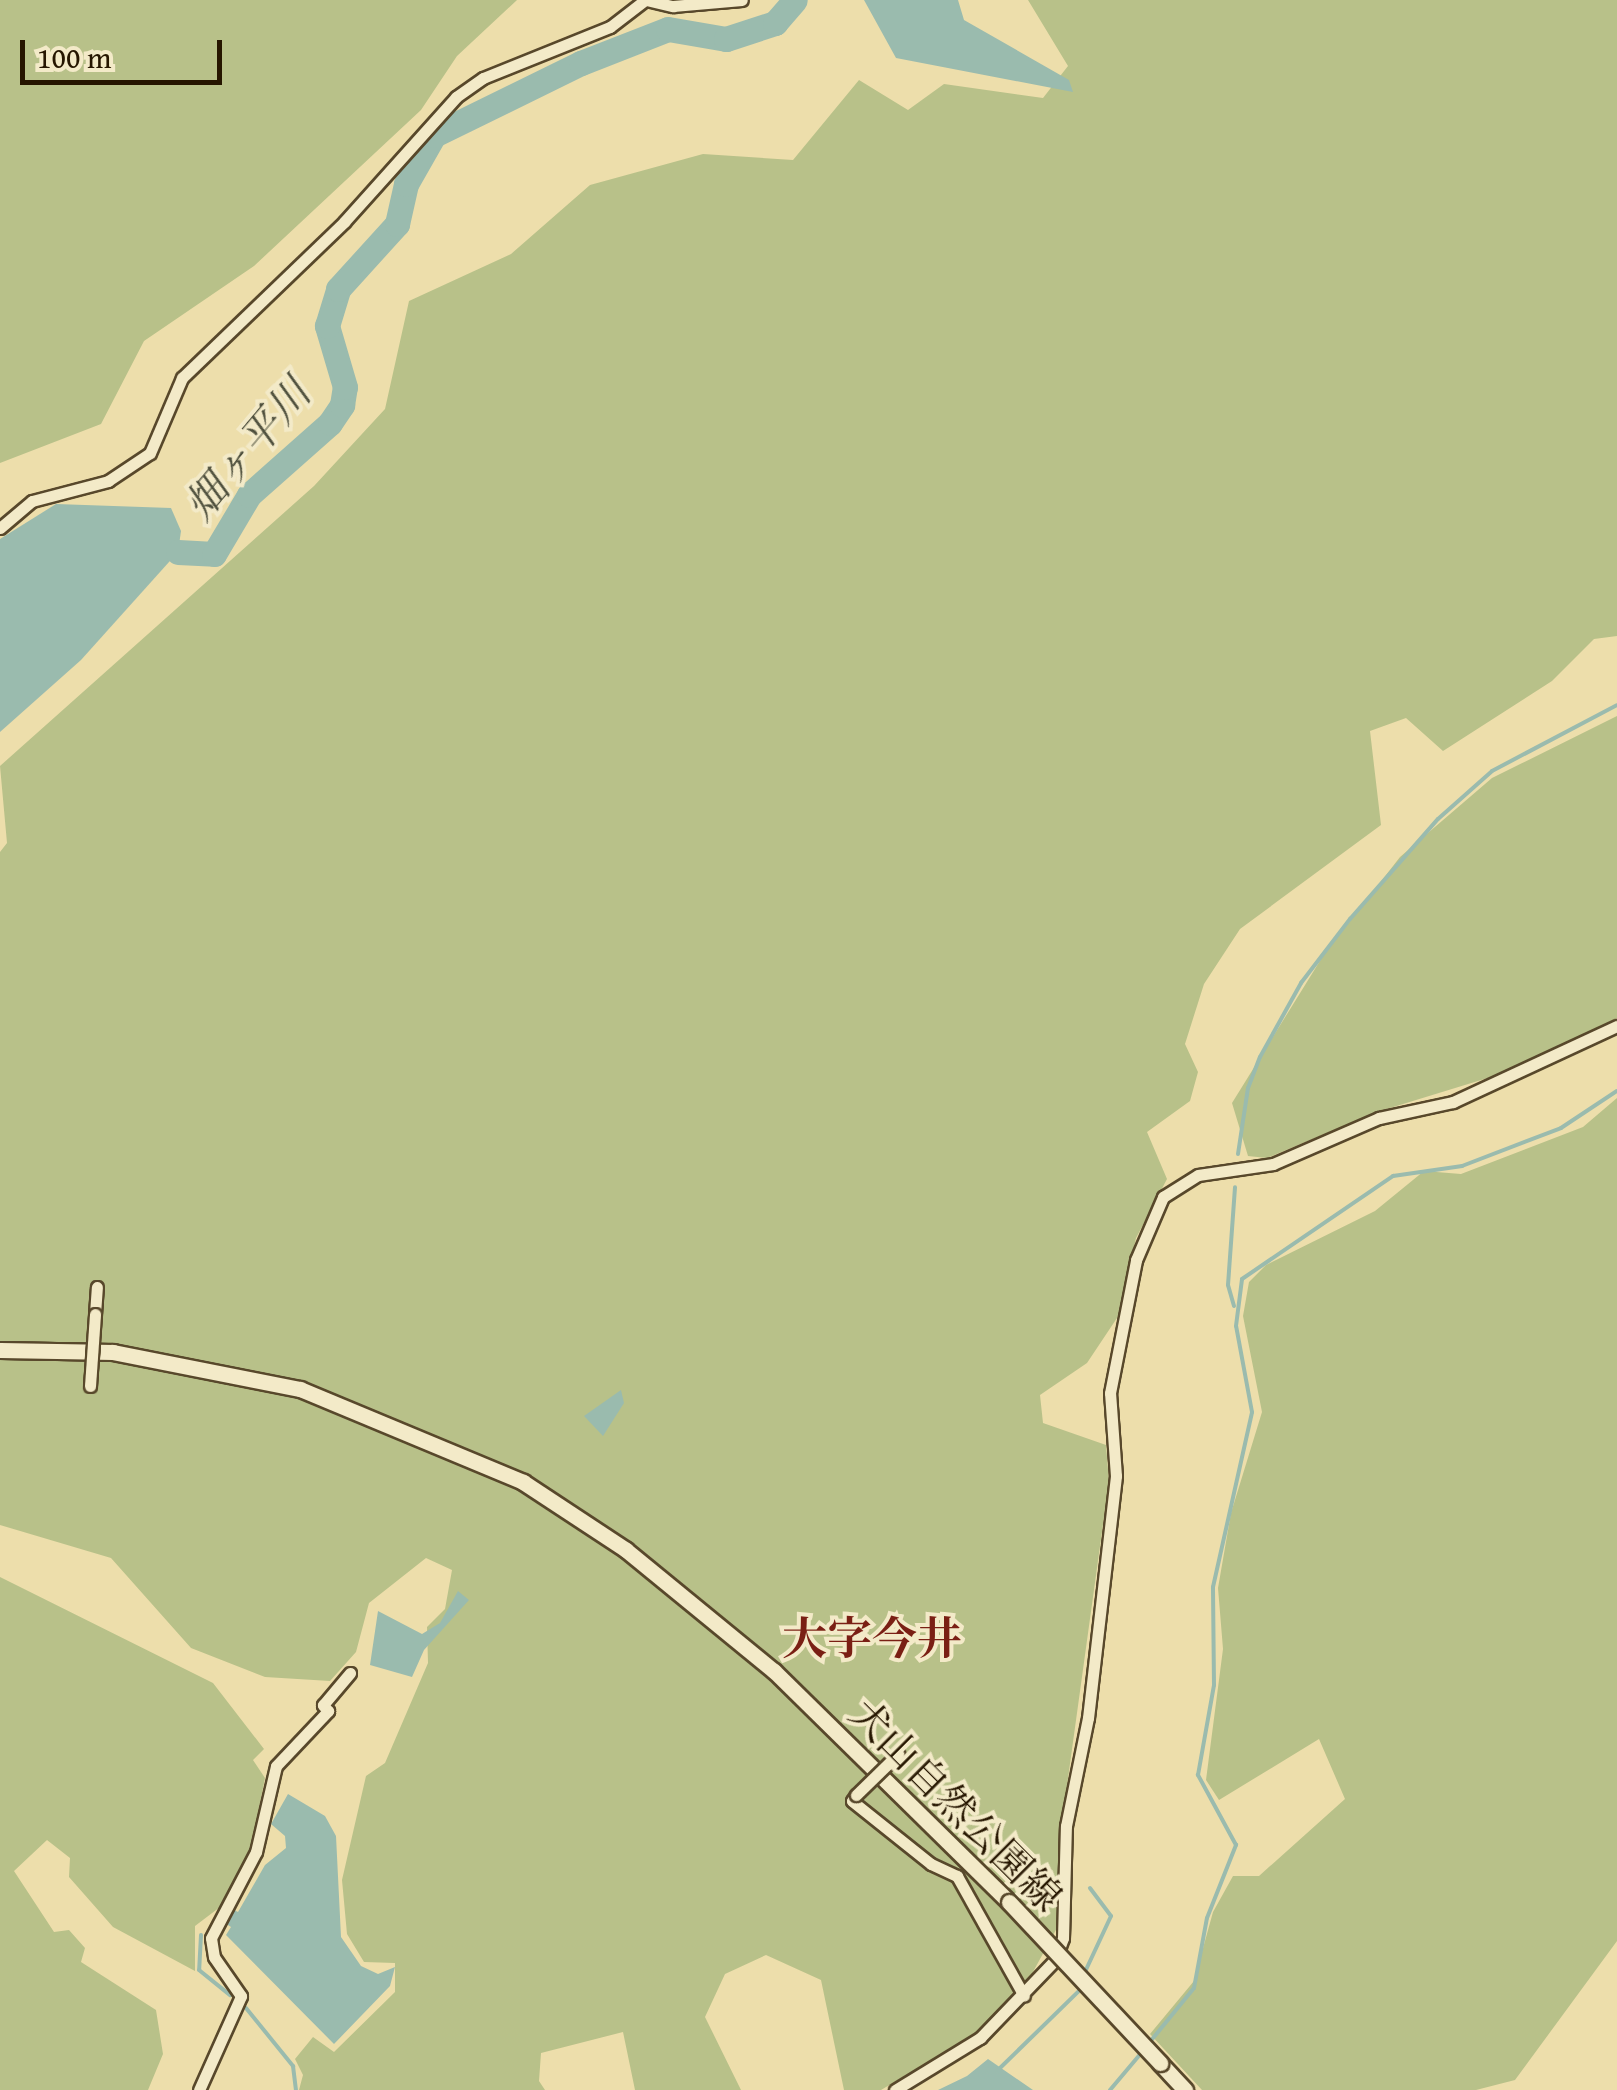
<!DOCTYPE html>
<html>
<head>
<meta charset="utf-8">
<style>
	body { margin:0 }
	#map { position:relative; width:1617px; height:2090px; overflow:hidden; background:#eddeab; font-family:"Gentium Book Plus","Noto Serif JP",serif }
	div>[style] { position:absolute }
	.green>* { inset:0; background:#b8c189 }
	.water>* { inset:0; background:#9abbae }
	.stream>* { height:4px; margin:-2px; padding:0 2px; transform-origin:2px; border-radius:2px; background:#9abbae }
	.river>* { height:25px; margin:-12.5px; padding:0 12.5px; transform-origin:12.5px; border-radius:12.5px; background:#9abbae }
	.roads { filter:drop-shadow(2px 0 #58482b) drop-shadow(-2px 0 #58482b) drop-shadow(0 2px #58482b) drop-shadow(0 -2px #58482b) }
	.street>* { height:11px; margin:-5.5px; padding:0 5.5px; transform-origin:5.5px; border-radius:5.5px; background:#f3eac8 }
	.secondary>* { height:15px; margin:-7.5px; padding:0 7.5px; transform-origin:7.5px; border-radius:7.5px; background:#f3eac8 }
	.bridges { filter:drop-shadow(2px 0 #58482b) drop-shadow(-2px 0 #58482b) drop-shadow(0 2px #58482b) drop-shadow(0 -2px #58482b) }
	.street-bridge>* { height:11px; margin:-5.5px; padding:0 5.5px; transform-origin:5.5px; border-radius:5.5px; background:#f3eac8 }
	.secondary-bridge>* { height:15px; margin:-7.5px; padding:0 7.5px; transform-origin:7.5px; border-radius:7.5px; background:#f3eac8 }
	span { translate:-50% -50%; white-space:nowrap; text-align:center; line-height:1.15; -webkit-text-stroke:8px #f3eac8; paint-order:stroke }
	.street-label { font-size:40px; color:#261600 }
	.water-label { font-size:42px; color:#4f503d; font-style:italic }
	.quarter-label { font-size:45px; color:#7a1f14; font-weight:700 }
	.scale { position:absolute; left:20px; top:40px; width:202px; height:45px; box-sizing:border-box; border:5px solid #261600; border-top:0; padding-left:12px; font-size:30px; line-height:35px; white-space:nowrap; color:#261600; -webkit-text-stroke:8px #f3eac8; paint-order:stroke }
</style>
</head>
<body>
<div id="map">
	<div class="green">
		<i style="clip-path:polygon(0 0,517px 0,457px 56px,421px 110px,254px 266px,144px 341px,101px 424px,0 463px)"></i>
		<i style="clip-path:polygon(1028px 0,1617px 0,1617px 636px,1594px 639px,1552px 681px,1443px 751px,1406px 718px,1370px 731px,1381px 825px,1240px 929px,1204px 984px,1185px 1044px,1198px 1072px,1190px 1101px,1147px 1132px,1167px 1179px,1136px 1238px,1119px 1315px,1087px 1363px,1040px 1395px,1043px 1423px,1106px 1445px,1109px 1481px,1061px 1829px,1057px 1928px,1028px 1981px,977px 2033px,881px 2090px,844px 2090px,821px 1980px,766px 1955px,725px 1974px,705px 2017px,741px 2090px,635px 2090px,623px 2032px,541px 2053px,539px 2081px,545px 2090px,299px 2090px,303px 2075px,295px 2059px,313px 2037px,334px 2052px,395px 1992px,395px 1963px,364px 1962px,347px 1934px,342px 1880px,366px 1776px,385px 1763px,428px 1663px,427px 1627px,445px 1609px,452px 1570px,426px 1558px,369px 1603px,356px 1652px,330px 1681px,265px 1677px,191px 1648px,111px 1558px,0 1525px,0 852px,7px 843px,0 766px,314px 486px,385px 409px,409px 301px,511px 254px,590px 185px,703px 154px,793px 160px,859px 80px,908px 110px,944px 84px,1043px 98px,1068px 66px)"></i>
		<i style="clip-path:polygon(1617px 716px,1617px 1018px,1504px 1073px,1377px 1112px,1267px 1158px,1248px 1156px,1232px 1103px,1323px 956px,1400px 857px,1492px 778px)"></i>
		<i style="clip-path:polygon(1617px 1098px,1617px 1941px,1515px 2080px,1476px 2090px,1202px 2090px,1150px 2034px,1194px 1981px,1213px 1912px,1233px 1876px,1259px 1876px,1345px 1799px,1319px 1739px,1219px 1800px,1206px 1780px,1223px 1649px,1218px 1588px,1231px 1513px,1262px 1412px,1243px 1316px,1249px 1282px,1266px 1265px,1375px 1211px,1424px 1171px,1461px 1174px,1583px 1127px)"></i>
		<i style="clip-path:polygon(0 1577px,213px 1683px,264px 1749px,253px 1760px,265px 1778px,251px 1848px,224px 1904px,195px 1926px,195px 1971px,113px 1927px,69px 1877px,70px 1858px,47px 1840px,14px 1871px,54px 1932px,69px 1930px,85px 1948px,81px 1962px,156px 2010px,163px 2054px,148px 2090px,0 2090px)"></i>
	</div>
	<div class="water">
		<i style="clip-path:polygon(864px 0,958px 0,964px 20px,1069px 80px,1073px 92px,896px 58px)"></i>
		<i style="clip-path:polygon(56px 504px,171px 508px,181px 531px,178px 552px,81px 660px,0 732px,0 539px)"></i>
		<i style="clip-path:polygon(621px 1390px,624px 1403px,603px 1436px,584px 1416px)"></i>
		<i style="clip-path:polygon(458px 1591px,469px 1600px,424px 1650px,412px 1677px,370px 1665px,378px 1611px,422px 1634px,440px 1623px)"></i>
		<i style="clip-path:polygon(288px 1794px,325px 1816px,336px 1836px,341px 1937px,361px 1966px,378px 1974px,395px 1967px,390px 1986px,334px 2044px,226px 1935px,231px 1927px,222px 1921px,230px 1908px,238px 1912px,265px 1865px,286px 1848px,285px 1836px,271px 1824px)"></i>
		<i style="clip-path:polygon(988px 2059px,1033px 2090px,938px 2090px,967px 2076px)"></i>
	</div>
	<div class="stream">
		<i style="left:1238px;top:1154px;width:67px;rotate:-81.4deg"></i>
		<i style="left:1248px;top:1088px;width:33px;rotate:-69deg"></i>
		<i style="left:1260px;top:1057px;width:85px;rotate:-61deg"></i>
		<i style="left:1301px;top:983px;width:81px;rotate:-52.6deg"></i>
		<i style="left:1350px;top:919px;width:133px;rotate:-48.7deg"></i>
		<i style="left:1438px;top:819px;width:72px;rotate:-41.6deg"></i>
		<i style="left:1492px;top:771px;width:141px;rotate:-27.8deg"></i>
		<i style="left:1234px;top:1306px;width:22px;rotate:-106deg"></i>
		<i style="left:1228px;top:1285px;width:98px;rotate:-85.9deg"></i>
		<i style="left:201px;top:1935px;width:35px;rotate:93deg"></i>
		<i style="left:199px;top:1970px;width:40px;rotate:39deg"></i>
		<i style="left:1084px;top:1974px;width:64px;rotate:-65deg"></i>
		<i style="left:1111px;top:1916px;width:35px;rotate:-127deg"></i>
		<i style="left:246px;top:2008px;width:75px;rotate:51deg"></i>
		<i style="left:293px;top:2066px;width:24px;rotate:83deg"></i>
		<i style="left:1149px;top:2043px;width:71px;rotate:-50.7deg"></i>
		<i style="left:1194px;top:1988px;width:71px;rotate:-79.5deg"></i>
		<i style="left:1207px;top:1918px;width:79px;rotate:-68.3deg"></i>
		<i style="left:1236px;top:1845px;width:80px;rotate:-118.5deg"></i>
		<i style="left:1198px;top:1775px;width:91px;rotate:-79.9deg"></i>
		<i style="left:1214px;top:1685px;width:98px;rotate:-90.6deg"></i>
		<i style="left:1213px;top:1587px;width:179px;rotate:-77.4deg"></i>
		<i style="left:1252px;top:1412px;width:87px;rotate:-100.5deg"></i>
		<i style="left:1236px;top:1326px;width:47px;rotate:-82.7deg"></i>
		<i style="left:1242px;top:1279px;width:183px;rotate:-34.3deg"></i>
		<i style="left:1393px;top:1176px;width:70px;rotate:-8.2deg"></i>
		<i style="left:1462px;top:1166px;width:106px;rotate:-21deg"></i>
		<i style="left:1561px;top:1128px;width:67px;rotate:-33.5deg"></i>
		<i style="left:999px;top:2069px;width:115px;rotate:-44.3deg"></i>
		<i style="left:1110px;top:2090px;width:51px;rotate:-49.8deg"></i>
	</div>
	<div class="river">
		<i style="left:178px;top:552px;width:36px;rotate:3deg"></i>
		<i style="left:214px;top:554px;width:69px;rotate:-59.3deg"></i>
		<i style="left:249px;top:495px;width:108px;rotate:-41.6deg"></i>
		<i style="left:330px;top:423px;width:22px;rotate:-56deg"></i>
		<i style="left:342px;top:405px;width:18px;rotate:-81deg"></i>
		<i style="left:345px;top:387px;width:64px;rotate:-106.4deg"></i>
		<i style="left:327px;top:326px;width:39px;rotate:-73deg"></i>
		<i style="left:338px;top:289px;width:88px;rotate:-47.8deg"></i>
		<i style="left:397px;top:224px;width:41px;rotate:-77.3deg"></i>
		<i style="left:406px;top:184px;width:56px;rotate:-60.3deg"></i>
		<i style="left:434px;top:135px;width:164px;rotate:-26.1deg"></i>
		<i style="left:581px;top:63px;width:93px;rotate:-21.3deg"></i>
		<i style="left:668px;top:29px;width:59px;rotate:9.8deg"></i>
		<i style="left:726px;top:39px;width:52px;rotate:-18.1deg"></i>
		<i style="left:775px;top:23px;width:30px;rotate:-49deg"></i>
	</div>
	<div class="roads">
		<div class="street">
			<i style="left:646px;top:0;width:28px;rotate:13deg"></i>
			<i style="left:673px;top:6px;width:69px;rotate:-5deg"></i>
			<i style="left:0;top:528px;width:42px;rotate:-40.2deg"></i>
			<i style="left:32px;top:501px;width:79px;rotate:-14.7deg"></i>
			<i style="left:108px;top:481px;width:50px;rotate:-33.7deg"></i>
			<i style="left:150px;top:453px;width:82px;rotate:-66.9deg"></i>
			<i style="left:182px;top:378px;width:225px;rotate:-43.9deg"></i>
			<i style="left:344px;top:222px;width:168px;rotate:-48.1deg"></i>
			<i style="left:456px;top:97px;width:33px;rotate:-35deg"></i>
			<i style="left:483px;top:78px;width:137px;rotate:-21.9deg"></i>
			<i style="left:610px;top:27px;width:44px;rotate:-37.6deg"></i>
			<i style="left:95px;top:1314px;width:27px;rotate:-86deg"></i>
			<i style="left:856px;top:1795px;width:7px;rotate:124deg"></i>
			<i style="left:852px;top:1801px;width:101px;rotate:38.6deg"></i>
			<i style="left:931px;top:1864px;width:29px;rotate:25deg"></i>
			<i style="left:957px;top:1876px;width:137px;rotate:60.8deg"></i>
			<i style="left:199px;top:2090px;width:103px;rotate:-65.9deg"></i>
			<i style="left:241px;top:1996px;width:47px;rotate:-124.7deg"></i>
			<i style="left:214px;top:1957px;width:19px;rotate:-99deg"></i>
			<i style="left:211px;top:1938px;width:97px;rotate:-62.4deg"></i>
			<i style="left:256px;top:1852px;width:88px;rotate:-76.9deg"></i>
			<i style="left:276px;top:1766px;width:76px;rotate:-46.6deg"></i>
			<i style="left:328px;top:1711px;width:8px;rotate:-130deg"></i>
			<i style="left:323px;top:1705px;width:42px;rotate:-49.8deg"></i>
			<i style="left:895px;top:2090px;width:100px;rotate:-31.5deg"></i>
			<i style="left:980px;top:2038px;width:108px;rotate:-46.1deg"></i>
			<i style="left:1055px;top:1960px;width:23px;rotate:-70deg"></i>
			<i style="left:1063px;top:1938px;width:112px;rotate:-88.5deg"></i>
			<i style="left:1066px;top:1826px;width:110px;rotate:-78.5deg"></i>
			<i style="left:1088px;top:1718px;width:244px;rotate:-83.4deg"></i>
			<i style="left:1116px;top:1476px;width:83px;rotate:-94.1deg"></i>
			<i style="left:1110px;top:1393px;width:136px;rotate:-78.9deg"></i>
			<i style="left:1136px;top:1260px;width:69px;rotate:-66.8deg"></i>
			<i style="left:1163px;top:1197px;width:41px;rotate:-32.2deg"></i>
			<i style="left:1198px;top:1175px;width:76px;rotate:-8.3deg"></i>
			<i style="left:1273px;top:1164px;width:116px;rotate:-23.5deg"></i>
			<i style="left:1379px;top:1118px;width:76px;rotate:-12.2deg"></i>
			<i style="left:1453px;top:1102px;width:181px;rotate:-24.9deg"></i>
		</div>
		<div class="secondary">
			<i style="left:0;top:1350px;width:113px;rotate:1deg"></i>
			<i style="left:113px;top:1352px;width:191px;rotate:11.2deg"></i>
			<i style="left:300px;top:1389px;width:242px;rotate:22.6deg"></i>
			<i style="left:523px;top:1482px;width:123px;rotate:33.4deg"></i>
			<i style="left:626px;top:1550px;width:191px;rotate:39.3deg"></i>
			<i style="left:774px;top:1671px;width:330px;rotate:44.5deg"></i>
			<i style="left:1160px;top:2063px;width:37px;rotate:47deg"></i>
		</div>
	</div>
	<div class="bridges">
		<div class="street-bridge">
			<i style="left:90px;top:1386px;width:72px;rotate:-86deg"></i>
			<i style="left:856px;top:1795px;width:59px;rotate:-44.3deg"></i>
		</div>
		<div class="secondary-bridge">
			<i style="left:1009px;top:1902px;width:221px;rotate:46.8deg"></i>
		</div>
	</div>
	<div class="street-label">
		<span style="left:956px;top:1805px;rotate:45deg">犬山自然公園線</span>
	</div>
	<div class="water-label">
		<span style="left:247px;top:449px;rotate:-50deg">畑ヶ平川</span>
	</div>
	<div class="quarter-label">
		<span style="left:872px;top:1638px">大字今井</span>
	</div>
	<div class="scale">100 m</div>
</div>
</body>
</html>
